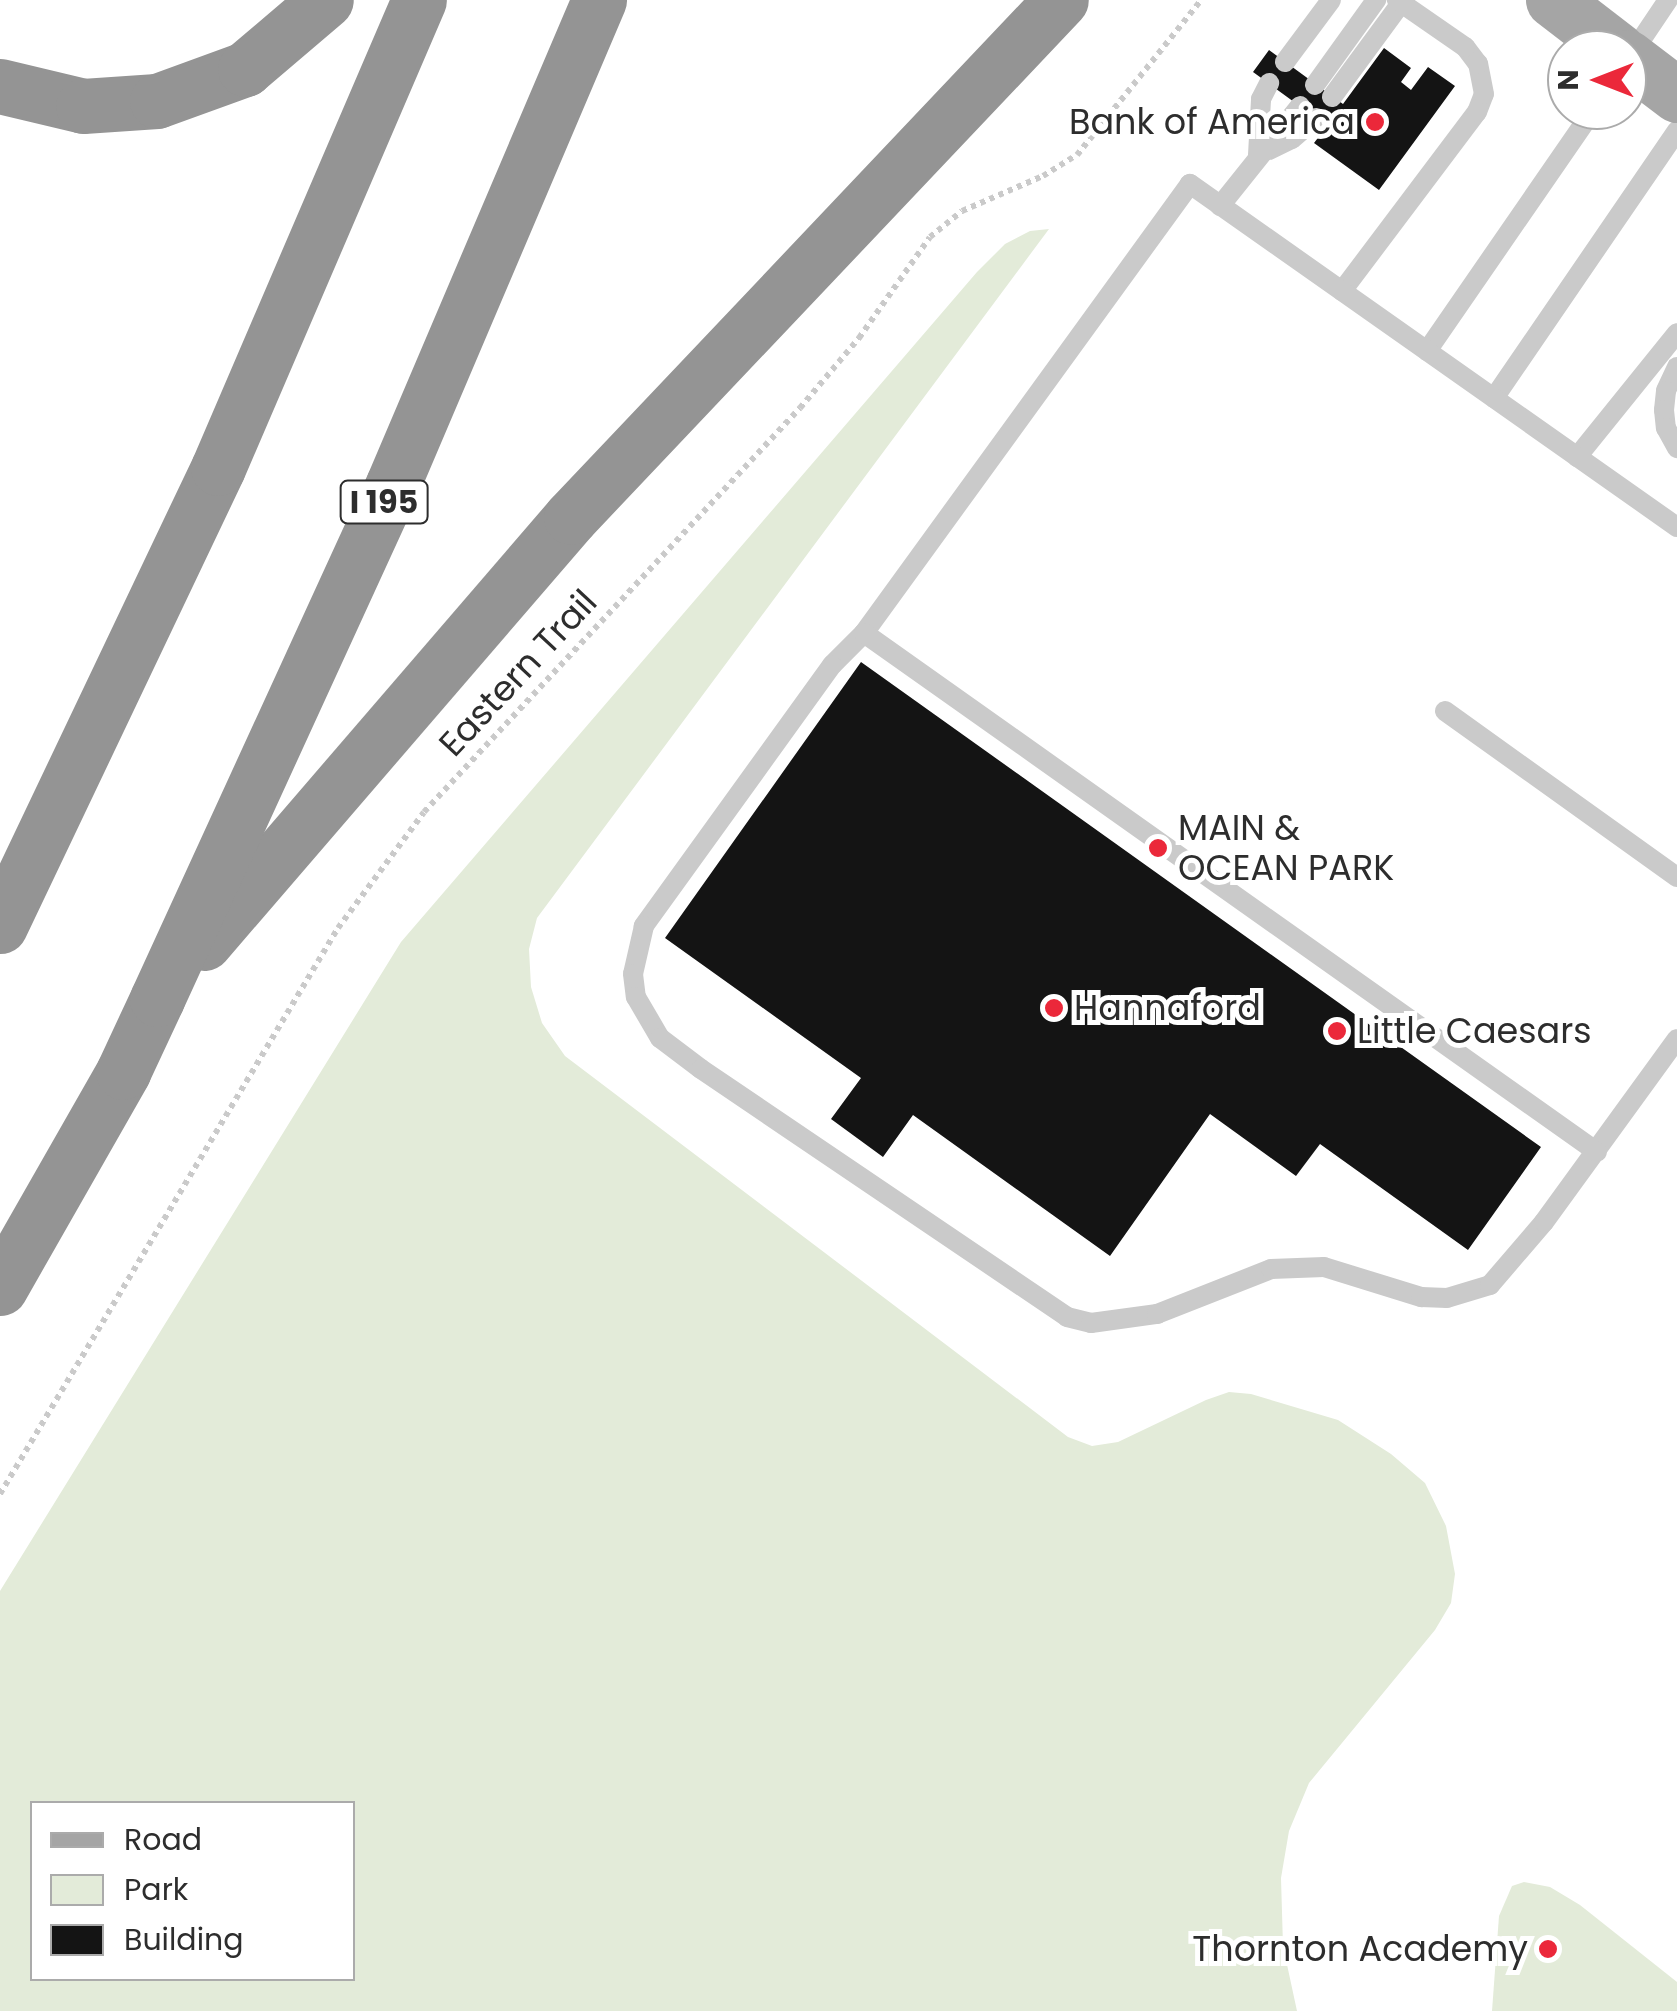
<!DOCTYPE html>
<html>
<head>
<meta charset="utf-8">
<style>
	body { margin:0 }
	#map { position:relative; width:1677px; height:2011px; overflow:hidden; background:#fff; font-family:Poppins,sans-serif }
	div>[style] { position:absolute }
	.green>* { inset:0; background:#e3ebd9 }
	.building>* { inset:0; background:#141414 }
	.path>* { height:6px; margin-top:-3px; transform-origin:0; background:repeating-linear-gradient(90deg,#cacaca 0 5px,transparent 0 10px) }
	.service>* { height:20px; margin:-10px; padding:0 10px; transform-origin:10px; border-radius:10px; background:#cacaca }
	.primary>* { height:55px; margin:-27.5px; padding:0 27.5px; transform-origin:27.5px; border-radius:27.5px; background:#a5a5a5 }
	.motorway>* { height:55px; margin:-27.5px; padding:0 27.5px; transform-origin:27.5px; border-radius:27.5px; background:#949494 }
	.dots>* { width:28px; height:28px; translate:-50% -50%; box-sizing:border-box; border:5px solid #fff; border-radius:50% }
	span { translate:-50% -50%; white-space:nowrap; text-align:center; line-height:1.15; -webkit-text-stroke:10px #fff; paint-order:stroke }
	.shield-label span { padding:2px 8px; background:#fff; border:2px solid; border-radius:8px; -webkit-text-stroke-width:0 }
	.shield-label { font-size:32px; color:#2d2d2d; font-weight:700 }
	.poi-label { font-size:35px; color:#2d2d2d }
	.right { translate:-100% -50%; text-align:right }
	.left { translate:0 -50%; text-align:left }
	.street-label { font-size:35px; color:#2d2d2d }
	.legend { position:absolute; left:30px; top:1801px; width:325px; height:180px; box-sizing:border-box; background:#fff; border:2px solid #ababab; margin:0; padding:12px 18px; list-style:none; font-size:30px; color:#2d2d2d }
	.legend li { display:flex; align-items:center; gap:20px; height:50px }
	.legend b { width:50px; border:2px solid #ababab }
	.north { position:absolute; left:1547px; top:30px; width:100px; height:100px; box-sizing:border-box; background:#fff; border:2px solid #ababab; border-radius:50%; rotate:270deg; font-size:28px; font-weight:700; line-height:40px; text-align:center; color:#2d2d2d }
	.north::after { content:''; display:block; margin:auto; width:35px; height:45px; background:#eb283a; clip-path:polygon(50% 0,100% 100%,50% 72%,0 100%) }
</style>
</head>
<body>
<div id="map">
	<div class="green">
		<i style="clip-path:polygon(evenodd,1049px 229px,537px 918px,529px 949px,531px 987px,542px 1023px,565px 1056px,1068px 1437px,1092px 1446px,1118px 1442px,1206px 1400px,1229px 1392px,1251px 1394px,1338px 1420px,1391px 1454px,1425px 1483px,1446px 1526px,1455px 1574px,1451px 1603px,1435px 1630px,1309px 1783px,1289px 1831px,1281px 1878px,1283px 1946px,1297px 2011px,0 2011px,0 1591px,401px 942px,977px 272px,1005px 244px,1030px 231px,1049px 229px,32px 1804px,352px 1804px,352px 1978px,32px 1978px,32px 1804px)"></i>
		<i style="clip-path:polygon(1524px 1882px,1550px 1887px,1580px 1905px,1677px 1982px,1677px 2011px,1492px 2011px,1499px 1916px,1512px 1886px)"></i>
	</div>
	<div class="building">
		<i style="clip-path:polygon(1384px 48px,1411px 68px,1401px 82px,1411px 90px,1428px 67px,1455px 86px,1379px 190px,1314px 143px,1327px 126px,1253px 72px,1269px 50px,1343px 104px)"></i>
		<i style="clip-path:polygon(861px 662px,1541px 1147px,1468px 1250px,1320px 1144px,1296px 1176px,1210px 1114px,1110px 1256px,913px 1115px,883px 1157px,831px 1119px,861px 1078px,665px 938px)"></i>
	</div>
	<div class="path">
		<i style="left:0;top:1494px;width:659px;rotate:-59.16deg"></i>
		<i style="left:338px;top:928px;width:144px;rotate:-53.4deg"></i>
		<i style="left:424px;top:812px;width:552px;rotate:-47.06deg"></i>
		<i style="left:800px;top:408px;width:92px;rotate:-49.9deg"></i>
		<i style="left:859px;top:338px;width:123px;rotate:-54.9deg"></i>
		<i style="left:930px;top:237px;width:41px;rotate:-39.1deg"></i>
		<i style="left:962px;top:211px;width:88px;rotate:-23.4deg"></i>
		<i style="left:1043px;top:176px;width:40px;rotate:-32deg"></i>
		<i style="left:1077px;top:155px;width:198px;rotate:-51.3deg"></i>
	</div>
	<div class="service">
		<i style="left:1631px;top:55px;width:66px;rotate:-56.1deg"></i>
		<i style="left:1285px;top:62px;width:77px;rotate:-53.4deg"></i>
		<i style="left:1315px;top:85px;width:105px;rotate:-54.3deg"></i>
		<i style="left:1332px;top:97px;width:117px;rotate:-53.7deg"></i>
		<i style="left:1269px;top:150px;width:25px;rotate:-26deg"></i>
		<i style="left:1292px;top:139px;width:32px;rotate:-41deg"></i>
		<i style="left:1258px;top:155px;width:56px;rotate:-86.9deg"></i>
		<i style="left:1261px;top:99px;width:18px;rotate:-63deg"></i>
		<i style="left:1220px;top:206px;width:128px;rotate:-51.3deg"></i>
		<i style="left:1342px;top:291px;width:224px;rotate:-53deg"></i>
		<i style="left:1477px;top:112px;width:19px;rotate:-69deg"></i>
		<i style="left:1484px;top:94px;width:31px;rotate:-101deg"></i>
		<i style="left:1478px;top:64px;width:21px;rotate:-127deg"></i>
		<i style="left:1465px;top:47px;width:83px;rotate:-145.3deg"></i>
		<i style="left:1427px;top:351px;width:293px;rotate:-55.4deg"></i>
		<i style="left:1677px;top:367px;width:26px;rotate:115deg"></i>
		<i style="left:1666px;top:391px;width:19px;rotate:96deg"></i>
		<i style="left:1664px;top:410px;width:18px;rotate:84deg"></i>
		<i style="left:1666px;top:428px;width:23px;rotate:61deg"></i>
		<i style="left:1494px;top:398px;width:324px;rotate:-55.6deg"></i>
		<i style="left:1577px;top:457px;width:159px;rotate:-51.1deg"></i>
		<i style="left:1677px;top:527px;width:596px;rotate:-144.84deg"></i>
		<i style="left:1190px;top:184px;width:555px;rotate:125.98deg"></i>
		<i style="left:864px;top:633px;width:45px;rotate:135deg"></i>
		<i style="left:832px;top:665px;width:322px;rotate:125.8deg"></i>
		<i style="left:644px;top:926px;width:49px;rotate:102.9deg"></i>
		<i style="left:633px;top:974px;width:23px;rotate:83deg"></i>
		<i style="left:636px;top:997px;width:48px;rotate:59.7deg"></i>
		<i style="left:660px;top:1038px;width:51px;rotate:37.1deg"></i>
		<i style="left:701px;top:1069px;width:442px;rotate:34.1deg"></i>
		<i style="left:1067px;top:1317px;width:25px;rotate:14deg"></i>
		<i style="left:1091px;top:1323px;width:67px;rotate:-7.8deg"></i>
		<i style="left:1157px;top:1314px;width:123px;rotate:-21.5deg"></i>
		<i style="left:1271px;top:1269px;width:53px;rotate:-2.2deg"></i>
		<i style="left:1324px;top:1267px;width:102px;rotate:17.2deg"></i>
		<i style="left:1421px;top:1297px;width:26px;rotate:2deg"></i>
		<i style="left:1447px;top:1298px;width:45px;rotate:-16.8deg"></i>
		<i style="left:1490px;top:1285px;width:83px;rotate:-49.4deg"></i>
		<i style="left:1544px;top:1222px;width:226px;rotate:-54deg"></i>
		<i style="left:864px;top:633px;width:898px;rotate:35.3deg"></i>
		<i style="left:1445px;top:711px;width:285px;rotate:35.6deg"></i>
	</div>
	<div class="primary">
		<i style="left:1553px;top:0;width:82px;rotate:37.6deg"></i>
		<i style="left:1627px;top:57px;width:63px;rotate:37.2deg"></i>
	</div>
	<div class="motorway">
		<i style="left:0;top:86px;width:85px;rotate:13.5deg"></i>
		<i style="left:83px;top:106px;width:74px;rotate:-3.9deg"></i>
		<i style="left:157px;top:101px;width:94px;rotate:-20deg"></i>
		<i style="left:245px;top:69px;width:106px;rotate:-40.4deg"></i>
		<i style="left:0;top:926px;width:507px;rotate:-64.55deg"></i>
		<i style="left:218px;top:468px;width:509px;rotate:-66.76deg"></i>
		<i style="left:204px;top:943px;width:562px;rotate:-49.26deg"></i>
		<i style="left:571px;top:517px;width:712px;rotate:-46.54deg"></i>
		<i style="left:0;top:1288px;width:249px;rotate:-60.3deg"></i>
		<i style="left:123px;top:1072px;width:81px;rotate:-65deg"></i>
		<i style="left:157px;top:999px;width:566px;rotate:-65.38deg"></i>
		<i style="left:393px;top:484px;width:526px;rotate:-66.94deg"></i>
	</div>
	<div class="dots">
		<i style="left:1375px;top:122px;background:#eb283a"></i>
		<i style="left:1158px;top:848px;background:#eb283a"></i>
		<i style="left:1054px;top:1008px;background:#eb283a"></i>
		<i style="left:1337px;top:1031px;background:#eb283a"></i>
		<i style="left:1548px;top:1949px;background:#eb283a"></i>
	</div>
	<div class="shield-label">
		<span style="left:384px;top:502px">I 195</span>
	</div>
	<div class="poi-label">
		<span class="right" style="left:1355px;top:122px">Bank of America</span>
		<span class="left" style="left:1178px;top:848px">MAIN &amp;<br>OCEAN PARK</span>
		<span class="left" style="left:1074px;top:1008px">Hannaford</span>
		<span class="left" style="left:1357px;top:1031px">Little Caesars</span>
		<span class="right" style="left:1528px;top:1949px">Thornton Academy</span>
	</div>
	<div class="street-label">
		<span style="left:518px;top:673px;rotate:-47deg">Eastern Trail</span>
	</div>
	<ul class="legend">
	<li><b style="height:12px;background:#a5a5a5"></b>Road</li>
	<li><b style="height:28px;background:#e3ebd9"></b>Park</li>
	<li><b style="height:28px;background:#141414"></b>Building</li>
	</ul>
	<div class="north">N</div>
</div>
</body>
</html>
